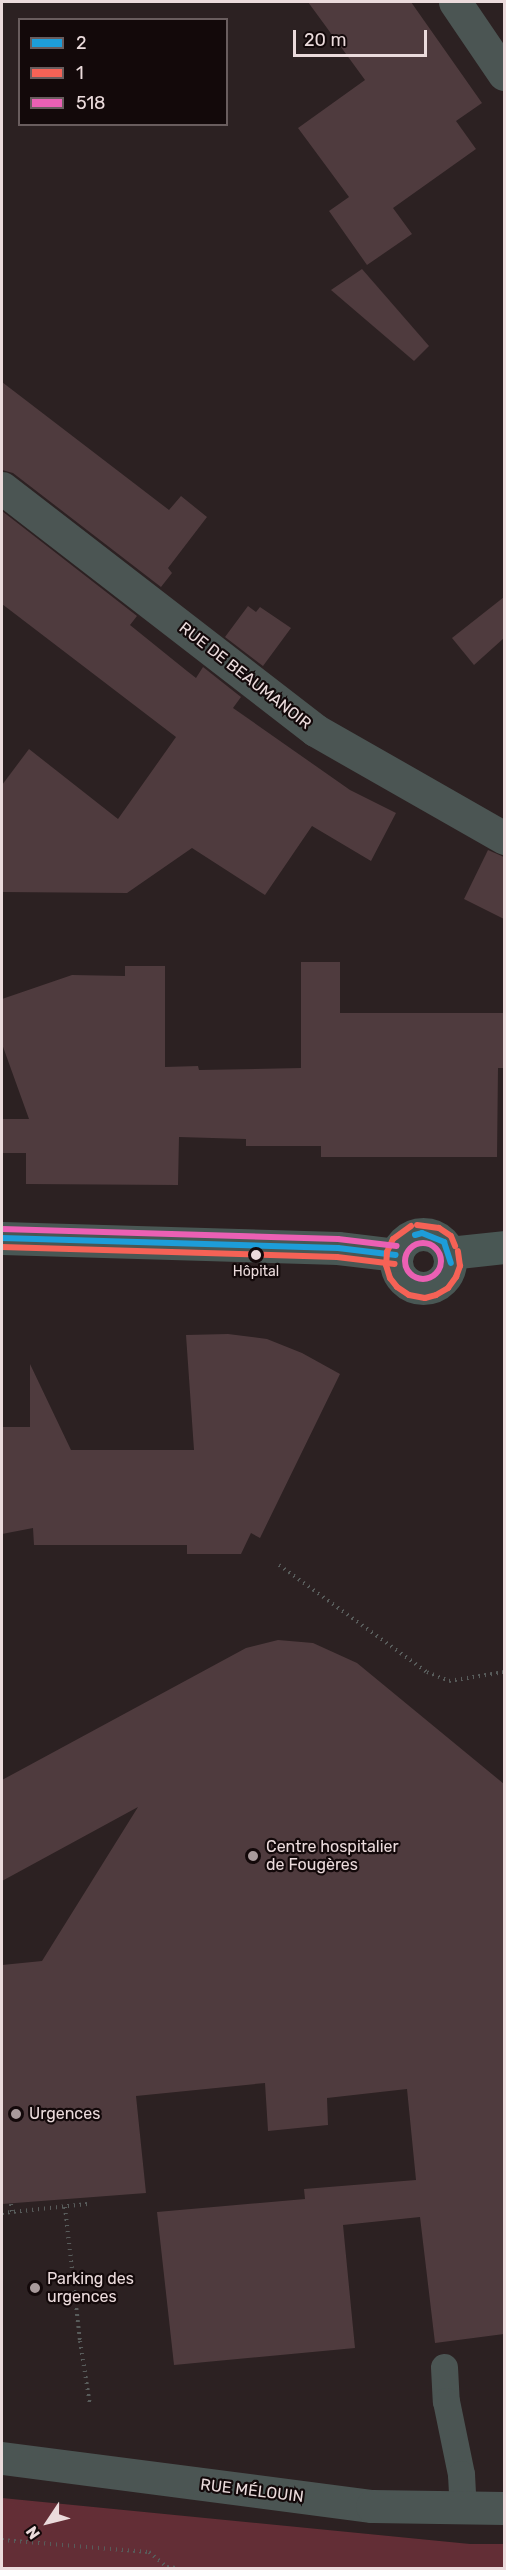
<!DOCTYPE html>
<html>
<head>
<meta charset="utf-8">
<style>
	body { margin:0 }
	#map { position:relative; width:506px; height:2570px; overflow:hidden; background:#2c2122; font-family:Rubik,sans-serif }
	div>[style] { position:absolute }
	.green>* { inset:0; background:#632e36 }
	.building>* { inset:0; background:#4f3b3e }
	.path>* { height:4px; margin-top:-2px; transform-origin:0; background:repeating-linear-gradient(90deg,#585c5b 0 1.5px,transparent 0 6px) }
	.lane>* { height:27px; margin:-13.5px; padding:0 13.5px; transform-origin:13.5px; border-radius:13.5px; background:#4b5553 }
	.street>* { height:33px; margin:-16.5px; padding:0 16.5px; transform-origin:16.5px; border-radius:16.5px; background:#4b5553 }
	.secondary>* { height:33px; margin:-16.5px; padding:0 16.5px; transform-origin:16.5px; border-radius:16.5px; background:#495754 }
	.secondary>.ring { margin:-16.5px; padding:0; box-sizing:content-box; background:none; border:33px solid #495754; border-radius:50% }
	.bus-1>* { height:6px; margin:-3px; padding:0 3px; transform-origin:3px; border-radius:3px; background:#1d9dd9 }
	.bus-2>* { height:6px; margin:-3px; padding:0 3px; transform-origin:3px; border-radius:3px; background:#f56256 }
	.bus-3>* { height:6px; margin:-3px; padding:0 3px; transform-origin:3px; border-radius:3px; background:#eb60b4 }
	.bus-3>.ring { margin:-3px; padding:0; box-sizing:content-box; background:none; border:6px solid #eb60b4; border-radius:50% }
	.dots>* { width:16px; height:16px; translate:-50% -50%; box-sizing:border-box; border:3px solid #13090a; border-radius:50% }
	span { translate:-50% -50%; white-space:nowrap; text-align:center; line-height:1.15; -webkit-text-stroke:4.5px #13090a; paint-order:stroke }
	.bus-label { font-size:14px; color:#ebdbdc }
	.street-label { font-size:16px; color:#ebdbdc }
	.poi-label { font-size:16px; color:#ebdbdc }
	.left { translate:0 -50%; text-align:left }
	.frame { position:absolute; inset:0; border:3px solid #ebdbdc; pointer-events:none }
	.legend { position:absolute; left:18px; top:18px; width:210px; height:108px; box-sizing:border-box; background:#13090a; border:2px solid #695d5e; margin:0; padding:8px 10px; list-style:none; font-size:18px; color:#ebdbdc }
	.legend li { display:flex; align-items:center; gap:12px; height:30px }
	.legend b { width:30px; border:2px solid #695d5e }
	.north { position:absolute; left:18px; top:2492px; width:60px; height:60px; -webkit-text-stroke:4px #13090a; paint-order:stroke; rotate:235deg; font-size:16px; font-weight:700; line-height:24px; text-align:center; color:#ebdbdc }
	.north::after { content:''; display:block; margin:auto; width:21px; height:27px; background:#ebdbdc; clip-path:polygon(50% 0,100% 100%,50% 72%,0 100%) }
	.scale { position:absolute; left:293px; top:30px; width:134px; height:27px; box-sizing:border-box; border:3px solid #ebdbdc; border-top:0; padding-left:8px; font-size:18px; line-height:21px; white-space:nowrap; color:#ebdbdc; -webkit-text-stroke:4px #13090a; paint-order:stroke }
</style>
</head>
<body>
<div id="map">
	<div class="green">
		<i style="clip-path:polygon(2px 2498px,470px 2544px,504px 2544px,504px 2568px,2px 2568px)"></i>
	</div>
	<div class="building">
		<i style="clip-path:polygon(308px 2px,411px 2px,482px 103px,456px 121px,476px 149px,393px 208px,412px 234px,367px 265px,329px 211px,349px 197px,298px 128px,365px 80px)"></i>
		<i style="clip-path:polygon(362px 269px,429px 346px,414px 361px,331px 290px)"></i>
		<i style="clip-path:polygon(2px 382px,169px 510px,181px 496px,207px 517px,168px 568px,172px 573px,161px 587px,13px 473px,2px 470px)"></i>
		<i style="clip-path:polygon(2px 511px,137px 616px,130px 625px,187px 671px,196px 678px,203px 667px,241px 697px,233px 708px,350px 790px,396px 813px,371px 861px,312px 826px,265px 895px,192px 848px,127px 893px,2px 892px,2px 785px,29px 749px,118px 819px,176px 737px,2px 604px)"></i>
		<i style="clip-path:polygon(504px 597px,504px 638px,474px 665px,452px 638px)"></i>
		<i style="clip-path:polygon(248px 606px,256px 612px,260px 607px,291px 628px,263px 666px,225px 637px)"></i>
		<i style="clip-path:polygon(488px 850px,504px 857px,504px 919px,464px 899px)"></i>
		<i style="clip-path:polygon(301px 962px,340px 962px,340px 1013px,504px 1013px,504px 1068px,498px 1068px,497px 1157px,321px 1157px,321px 1146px,246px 1146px,246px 1139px,179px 1137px,178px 1185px,26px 1184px,26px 1153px,2px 1153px,2px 1119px,29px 1119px,2px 1044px,2px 999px,72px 975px,125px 976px,125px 966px,165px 966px,165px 1067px,198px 1066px,199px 1070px,301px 1068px)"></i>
		<i style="clip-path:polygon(228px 1334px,267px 1339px,302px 1353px,340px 1374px,260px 1538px,251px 1533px,241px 1554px,187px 1554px,187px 1545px,34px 1545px,33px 1528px,2px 1534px,2px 1427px,30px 1427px,30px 1364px,71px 1450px,194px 1450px,186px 1335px)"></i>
		<i style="clip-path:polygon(278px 1640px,313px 1643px,357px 1663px,504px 1784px,504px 2334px,435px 2343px,420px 2217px,343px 2225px,355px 2348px,174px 2365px,157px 2212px,305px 2199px,304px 2189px,416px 2180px,407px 2089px,327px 2098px,328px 2125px,268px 2131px,265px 2083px,136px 2096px,146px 2193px,2px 2204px,2px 1965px,42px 1961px,138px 1807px,2px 1881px,2px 1780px,246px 1648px)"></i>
	</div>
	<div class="path">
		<i style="left:279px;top:1565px;width:183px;rotate:35.9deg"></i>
		<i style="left:427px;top:1672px;width:24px;rotate:22deg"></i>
		<i style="left:449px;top:1681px;width:56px;rotate:-9.3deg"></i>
		<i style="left:11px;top:2204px;width:8px;rotate:83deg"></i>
		<i style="left:65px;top:2207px;width:135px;rotate:83.6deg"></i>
		<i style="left:80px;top:2341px;width:65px;rotate:81.1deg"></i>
		<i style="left:2px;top:2213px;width:86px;rotate:-6deg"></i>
		<i style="left:2px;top:2540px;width:147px;rotate:4.7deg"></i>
		<i style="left:149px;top:2552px;width:23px;rotate:40deg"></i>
		<i style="left:167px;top:2567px;width:10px;rotate:6deg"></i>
	</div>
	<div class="lane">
		<i style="left:444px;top:2367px;width:34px;rotate:87deg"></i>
		<i style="left:446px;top:2401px;width:75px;rotate:78.4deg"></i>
		<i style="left:461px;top:2474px;width:33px;rotate:87deg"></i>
	</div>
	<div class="street">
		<i style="left:455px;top:2px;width:87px;rotate:55.8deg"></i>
		<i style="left:2px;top:488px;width:396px;rotate:37.7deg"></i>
		<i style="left:315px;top:730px;width:218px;rotate:29.7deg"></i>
		<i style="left:2px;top:2458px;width:373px;rotate:7.4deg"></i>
		<i style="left:372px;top:2506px;width:132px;rotate:0.9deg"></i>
	</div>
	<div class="secondary">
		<i class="ring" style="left:396px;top:1234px;width:21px;height:21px"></i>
		<i style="left:2px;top:1238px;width:336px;rotate:1.7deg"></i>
		<i style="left:338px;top:1248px;width:58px;rotate:6.9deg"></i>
		<i style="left:449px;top:1253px;width:55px;rotate:-6.2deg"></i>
	</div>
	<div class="bus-1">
		<i style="left:415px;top:1235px;width:7px;rotate:-16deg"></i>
		<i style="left:422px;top:1233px;width:24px;rotate:22deg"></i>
		<i style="left:444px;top:1242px;width:22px;rotate:72deg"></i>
		<i style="left:2px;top:1238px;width:336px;rotate:1.7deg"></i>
		<i style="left:338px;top:1248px;width:58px;rotate:6.9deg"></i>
	</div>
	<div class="bus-2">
		<i style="left:417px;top:1225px;width:22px;rotate:8deg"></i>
		<i style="left:439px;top:1228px;width:14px;rotate:34deg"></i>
		<i style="left:451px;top:1236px;width:11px;rotate:68deg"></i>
		<i style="left:411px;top:1226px;width:22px;rotate:144deg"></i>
		<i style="left:393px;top:1239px;width:14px;rotate:115deg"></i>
		<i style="left:387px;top:1252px;width:13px;rotate:94deg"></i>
		<i style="left:386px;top:1265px;width:14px;rotate:73deg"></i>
		<i style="left:390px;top:1278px;width:11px;rotate:52deg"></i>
		<i style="left:397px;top:1287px;width:14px;rotate:34deg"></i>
		<i style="left:409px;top:1295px;width:16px;rotate:11deg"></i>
		<i style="left:425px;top:1298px;width:11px;rotate:-15deg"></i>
		<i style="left:436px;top:1295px;width:14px;rotate:-30deg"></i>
		<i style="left:448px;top:1288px;width:14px;rotate:-54deg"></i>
		<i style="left:456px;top:1277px;width:12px;rotate:-70deg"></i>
		<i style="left:460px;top:1266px;width:15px;rotate:-98deg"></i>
		<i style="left:2px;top:1247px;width:335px;rotate:1.7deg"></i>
		<i style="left:337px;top:1257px;width:58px;rotate:6.9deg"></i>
	</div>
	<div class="bus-3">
		<i style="left:2px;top:1229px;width:336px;rotate:1.7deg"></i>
		<i style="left:338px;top:1239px;width:59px;rotate:6.8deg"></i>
		<i class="ring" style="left:405px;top:1243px;width:30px;height:30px"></i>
	</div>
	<div class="dots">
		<i style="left:256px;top:1255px;background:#ebdbdc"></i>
		<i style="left:253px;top:1856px;background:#a89a9b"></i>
		<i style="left:16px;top:2114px;background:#a89a9b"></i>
		<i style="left:35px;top:2288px;background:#a89a9b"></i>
	</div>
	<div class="bus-label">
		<span style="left:256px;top:1272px">Hôpital</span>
	</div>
	<div class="street-label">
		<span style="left:245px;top:676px;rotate:38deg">RUE DE BEAUMANOIR</span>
		<span style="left:252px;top:2491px;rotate:7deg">RUE MÉLOUIN</span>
	</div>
	<div class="poi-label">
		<span class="left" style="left:266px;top:1856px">Centre hospitalier<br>de Fougères</span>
		<span class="left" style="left:29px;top:2114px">Urgences</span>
		<span class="left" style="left:47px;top:2288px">Parking des<br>urgences</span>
	</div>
	<div class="frame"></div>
	<ul class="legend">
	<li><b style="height:8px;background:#1d9dd9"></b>2</li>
	<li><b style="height:8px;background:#f56256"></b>1</li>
	<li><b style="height:8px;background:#eb60b4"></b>518</li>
	</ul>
	<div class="north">N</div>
	<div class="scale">20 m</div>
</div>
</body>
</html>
